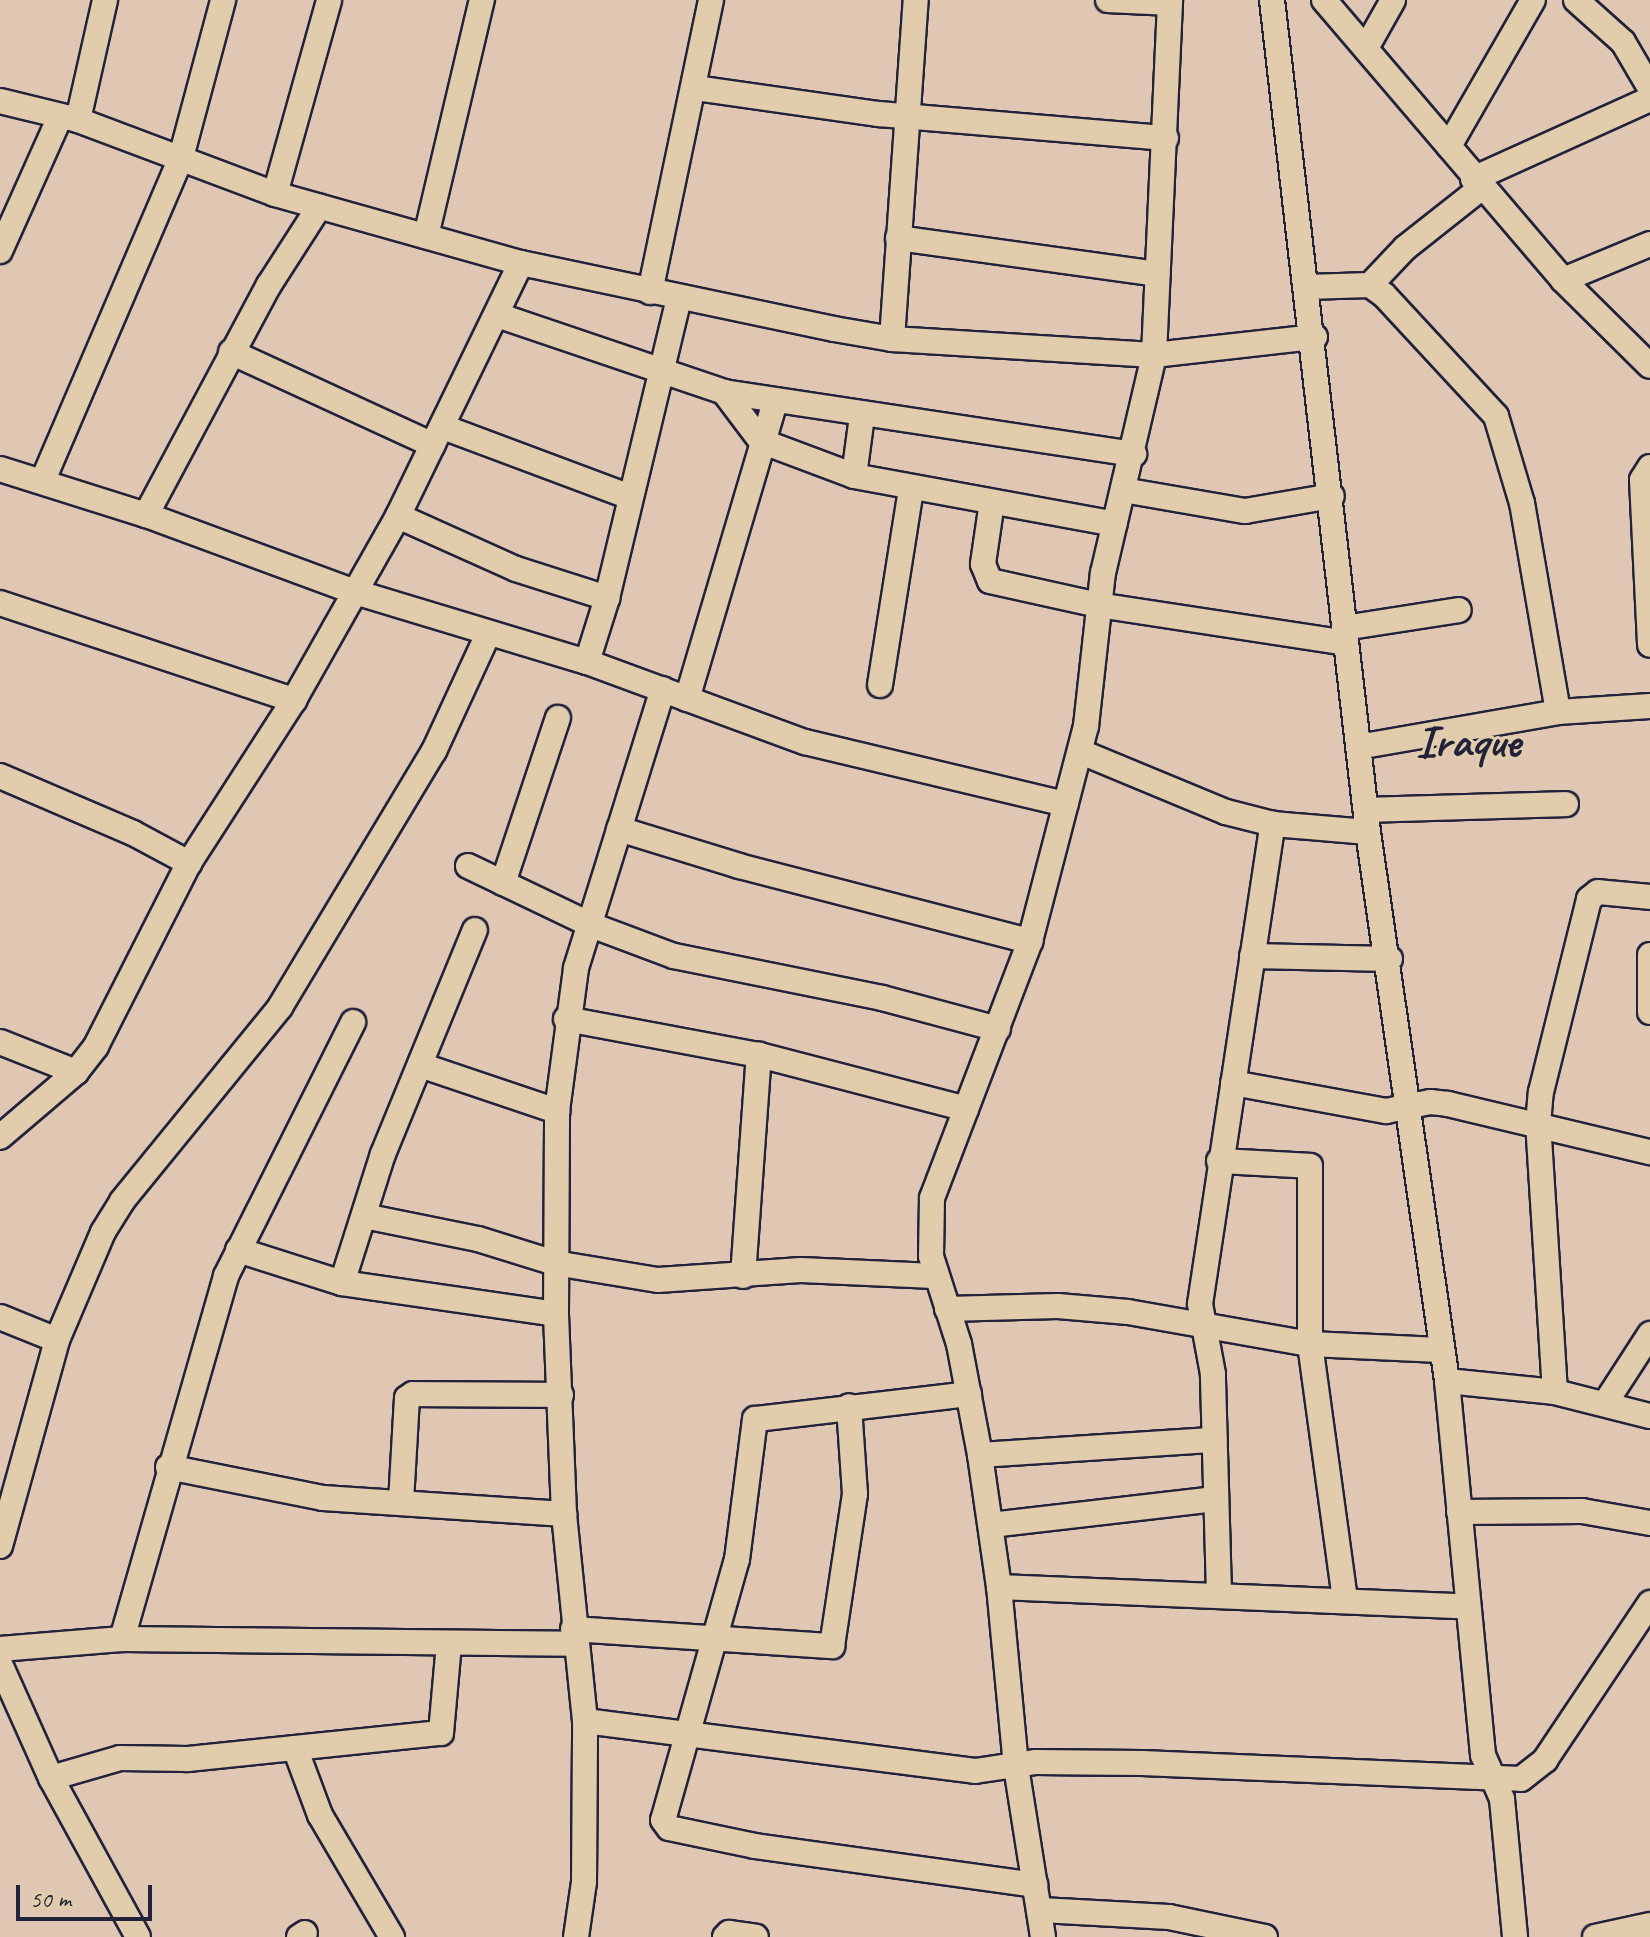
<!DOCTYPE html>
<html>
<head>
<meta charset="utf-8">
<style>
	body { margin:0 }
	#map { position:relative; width:1650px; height:1937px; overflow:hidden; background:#e0c7b4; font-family:Caveat,sans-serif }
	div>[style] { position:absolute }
	.roads { filter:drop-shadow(2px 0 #22223b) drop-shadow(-2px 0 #22223b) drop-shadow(0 2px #22223b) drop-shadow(0 -2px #22223b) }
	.minor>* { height:24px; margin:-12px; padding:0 12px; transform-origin:12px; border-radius:12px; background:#e1ccab }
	span { translate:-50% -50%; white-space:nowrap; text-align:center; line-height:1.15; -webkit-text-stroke:6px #e1ccab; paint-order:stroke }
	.district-label { font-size:46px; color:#22223b; font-weight:700 }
	.scale { position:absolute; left:16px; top:1885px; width:136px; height:36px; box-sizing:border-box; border:4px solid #22223b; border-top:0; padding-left:10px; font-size:24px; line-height:28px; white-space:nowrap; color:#22223b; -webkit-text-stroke:6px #e1ccab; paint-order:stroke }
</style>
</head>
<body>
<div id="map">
	<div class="roads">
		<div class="minor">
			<i style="left:1108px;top:0;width:62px;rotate:2.8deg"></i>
			<i style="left:1272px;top:0;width:838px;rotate:83.42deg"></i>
			<i style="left:1368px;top:832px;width:555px;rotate:81.81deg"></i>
			<i style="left:1447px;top:1381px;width:376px;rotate:84.5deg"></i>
			<i style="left:1483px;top:1755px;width:48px;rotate:66.6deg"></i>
			<i style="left:1502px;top:1799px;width:139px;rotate:84.6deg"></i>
			<i style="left:1324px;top:0;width:368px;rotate:49.5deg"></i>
			<i style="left:1563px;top:280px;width:122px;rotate:44.7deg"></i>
			<i style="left:1576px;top:0;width:63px;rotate:41.8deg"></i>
			<i style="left:1623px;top:42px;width:53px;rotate:59.6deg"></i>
			<i style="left:1366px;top:48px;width:55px;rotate:-60.6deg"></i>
			<i style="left:696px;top:88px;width:185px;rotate:8.1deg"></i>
			<i style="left:879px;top:114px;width:288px;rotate:4.8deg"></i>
			<i style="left:0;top:101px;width:80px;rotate:13.7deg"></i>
			<i style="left:78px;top:120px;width:210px;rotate:20.6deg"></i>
			<i style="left:275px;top:194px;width:255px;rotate:15.7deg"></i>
			<i style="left:521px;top:263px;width:320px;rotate:11.9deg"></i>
			<i style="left:834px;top:329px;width:59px;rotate:9.8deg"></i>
			<i style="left:892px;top:339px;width:262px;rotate:3.5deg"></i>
			<i style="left:1154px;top:355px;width:162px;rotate:-6.4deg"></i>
			<i style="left:78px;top:120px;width:123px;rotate:-77.3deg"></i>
			<i style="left:1449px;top:146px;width:168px;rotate:-60.1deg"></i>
			<i style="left:1473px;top:179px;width:194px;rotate:-24.3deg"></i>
			<i style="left:275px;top:194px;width:201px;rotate:-74.4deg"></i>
			<i style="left:426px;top:236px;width:243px;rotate:-76.7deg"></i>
			<i style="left:898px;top:238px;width:262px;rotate:7.9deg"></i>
			<i style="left:0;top:251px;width:147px;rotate:-65.9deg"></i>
			<i style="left:1563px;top:280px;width:94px;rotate:-22.5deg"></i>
			<i style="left:1370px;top:285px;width:51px;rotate:-46.6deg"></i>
			<i style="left:1405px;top:248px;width:97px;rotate:-38.3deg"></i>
			<i style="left:1307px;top:287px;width:63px;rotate:-1.8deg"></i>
			<i style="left:1370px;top:285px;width:17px;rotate:36deg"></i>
			<i style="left:1384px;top:295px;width:165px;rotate:47.2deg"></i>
			<i style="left:1496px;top:416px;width:91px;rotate:73.4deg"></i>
			<i style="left:1522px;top:503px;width:212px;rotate:80.2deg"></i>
			<i style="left:650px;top:292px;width:298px;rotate:-78.2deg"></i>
			<i style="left:500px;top:316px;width:237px;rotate:18.7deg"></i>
			<i style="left:724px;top:392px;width:415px;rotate:8.6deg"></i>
			<i style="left:892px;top:339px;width:340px;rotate:-86deg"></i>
			<i style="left:231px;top:352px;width:222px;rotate:24.7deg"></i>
			<i style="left:724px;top:392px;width:61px;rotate:52.9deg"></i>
			<i style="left:761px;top:441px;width:99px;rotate:20.6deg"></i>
			<i style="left:854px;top:476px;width:265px;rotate:10.4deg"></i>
			<i style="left:443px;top:427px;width:200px;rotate:20.5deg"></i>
			<i style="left:1650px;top:467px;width:15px;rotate:122deg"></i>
			<i style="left:1642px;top:480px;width:165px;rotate:87.2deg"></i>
			<i style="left:0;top:469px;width:153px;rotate:17.5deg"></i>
			<i style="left:146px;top:515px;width:223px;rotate:20.2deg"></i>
			<i style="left:355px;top:592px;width:242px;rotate:16.8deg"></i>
			<i style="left:587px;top:662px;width:232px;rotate:20.2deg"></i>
			<i style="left:805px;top:742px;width:268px;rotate:13.4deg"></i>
			<i style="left:854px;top:476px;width:61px;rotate:-82.4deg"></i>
			<i style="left:43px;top:480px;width:347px;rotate:-66.8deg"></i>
			<i style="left:180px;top:161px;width:167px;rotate:-75deg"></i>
			<i style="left:1123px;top:490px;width:124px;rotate:9.8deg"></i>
			<i style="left:1245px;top:511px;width:88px;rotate:-9.8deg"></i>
			<i style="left:992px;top:502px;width:63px;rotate:98.3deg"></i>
			<i style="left:983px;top:564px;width:18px;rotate:68deg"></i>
			<i style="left:990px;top:581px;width:111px;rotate:12.5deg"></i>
			<i style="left:1098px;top:605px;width:251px;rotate:8.7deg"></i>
			<i style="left:146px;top:515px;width:261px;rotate:-61.9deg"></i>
			<i style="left:269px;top:285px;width:93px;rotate:-57.3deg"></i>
			<i style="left:398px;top:516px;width:129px;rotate:24.2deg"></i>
			<i style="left:516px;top:569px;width:96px;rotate:17.7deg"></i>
			<i style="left:0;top:603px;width:310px;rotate:18.3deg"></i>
			<i style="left:1344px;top:628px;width:116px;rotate:-8.9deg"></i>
			<i style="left:587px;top:662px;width:67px;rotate:-72.6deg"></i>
			<i style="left:607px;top:598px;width:308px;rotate:-76.5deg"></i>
			<i style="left:880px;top:685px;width:198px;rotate:-81deg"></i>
			<i style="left:687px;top:699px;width:310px;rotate:-73.5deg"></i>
			<i style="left:1358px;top:747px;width:203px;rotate:-9.9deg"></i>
			<i style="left:1558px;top:712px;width:92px;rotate:-3.7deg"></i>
			<i style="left:1081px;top:752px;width:157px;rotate:22.5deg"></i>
			<i style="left:1226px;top:812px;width:49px;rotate:14.3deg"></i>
			<i style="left:1273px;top:824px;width:95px;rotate:4.8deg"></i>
			<i style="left:0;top:776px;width:145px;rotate:23.2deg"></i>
			<i style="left:133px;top:833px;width:64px;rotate:28.2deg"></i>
			<i style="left:1367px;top:810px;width:199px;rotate:-1.7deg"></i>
			<i style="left:619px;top:829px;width:126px;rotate:17.1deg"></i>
			<i style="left:739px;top:866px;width:301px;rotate:14.5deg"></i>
			<i style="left:468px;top:866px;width:136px;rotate:25.6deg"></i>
			<i style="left:591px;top:925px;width:89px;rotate:20.5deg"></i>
			<i style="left:674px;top:956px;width:212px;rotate:11.4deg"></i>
			<i style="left:882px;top:998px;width:120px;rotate:15deg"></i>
			<i style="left:503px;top:883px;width:174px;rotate:-71.6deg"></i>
			<i style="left:1650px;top:955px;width:57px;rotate:90deg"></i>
			<i style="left:1252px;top:956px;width:138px;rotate:1.2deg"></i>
			<i style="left:566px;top:1019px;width:196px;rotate:10.6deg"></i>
			<i style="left:759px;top:1055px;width:214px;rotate:14.6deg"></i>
			<i style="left:0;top:1042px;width:82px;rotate:21.5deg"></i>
			<i style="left:420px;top:1065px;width:145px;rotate:18.6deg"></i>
			<i style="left:1233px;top:1083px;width:156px;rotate:10.4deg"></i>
			<i style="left:1386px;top:1111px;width:45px;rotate:-11.6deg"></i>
			<i style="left:1430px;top:1102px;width:18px;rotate:6deg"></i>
			<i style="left:1448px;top:1104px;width:208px;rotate:13.4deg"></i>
			<i style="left:0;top:1137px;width:100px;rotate:-40.5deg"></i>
			<i style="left:76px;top:1072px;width:33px;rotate:-52deg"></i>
			<i style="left:96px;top:1046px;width:205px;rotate:-63.1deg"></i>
			<i style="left:189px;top:863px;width:194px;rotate:-57.2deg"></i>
			<i style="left:294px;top:700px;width:211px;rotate:-60.5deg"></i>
			<i style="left:398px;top:516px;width:281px;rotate:-64.1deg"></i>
			<i style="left:1219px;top:1161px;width:91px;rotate:3.1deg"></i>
			<i style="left:1310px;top:1166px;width:178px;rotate:90deg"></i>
			<i style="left:1310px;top:1344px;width:257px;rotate:82.2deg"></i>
			<i style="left:364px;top:1216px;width:116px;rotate:11.4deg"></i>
			<i style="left:478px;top:1239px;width:81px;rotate:17.3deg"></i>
			<i style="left:555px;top:1263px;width:104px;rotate:9.4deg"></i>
			<i style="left:658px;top:1280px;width:143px;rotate:-4deg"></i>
			<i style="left:801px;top:1270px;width:133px;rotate:2.6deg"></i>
			<i style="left:238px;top:1250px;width:109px;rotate:17.6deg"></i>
			<i style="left:342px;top:1283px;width:216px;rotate:8.2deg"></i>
			<i style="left:743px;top:1276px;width:222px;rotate:-85.9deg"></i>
			<i style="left:342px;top:1283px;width:135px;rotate:-72.4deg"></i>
			<i style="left:383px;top:1154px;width:242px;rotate:-67.7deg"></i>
			<i style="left:947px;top:1309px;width:111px;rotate:-1.5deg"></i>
			<i style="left:1058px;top:1306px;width:70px;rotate:4.9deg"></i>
			<i style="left:1128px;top:1312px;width:185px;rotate:10deg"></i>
			<i style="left:1310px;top:1344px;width:130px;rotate:2.6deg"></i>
			<i style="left:0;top:1317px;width:61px;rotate:22deg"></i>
			<i style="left:1447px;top:1381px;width:109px;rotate:5.8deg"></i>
			<i style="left:1555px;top:1392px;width:98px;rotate:14.2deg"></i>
			<i style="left:1555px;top:1392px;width:269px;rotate:-93.6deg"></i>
			<i style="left:1538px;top:1124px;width:32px;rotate:-85deg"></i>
			<i style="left:1541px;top:1092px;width:199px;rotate:-76deg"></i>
			<i style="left:1589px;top:899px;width:11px;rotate:-38deg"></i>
			<i style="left:1598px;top:892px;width:52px;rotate:5.5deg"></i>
			<i style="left:969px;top:1394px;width:215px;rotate:173.3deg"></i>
			<i style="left:755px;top:1419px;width:141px;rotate:97.3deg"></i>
			<i style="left:737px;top:1559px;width:271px;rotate:105.8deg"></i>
			<i style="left:663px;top:1820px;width:10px;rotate:53deg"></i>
			<i style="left:669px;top:1828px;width:88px;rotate:11.8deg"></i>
			<i style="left:755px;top:1846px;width:283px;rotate:7.9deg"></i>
			<i style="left:1606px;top:1402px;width:81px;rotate:-57.1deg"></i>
			<i style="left:980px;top:1455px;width:235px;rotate:-3.7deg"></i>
			<i style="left:168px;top:1467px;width:158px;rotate:11.3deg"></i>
			<i style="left:323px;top:1498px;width:242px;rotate:3.8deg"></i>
			<i style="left:401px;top:1502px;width:104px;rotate:-86.7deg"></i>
			<i style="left:407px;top:1398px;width:7px;rotate:-34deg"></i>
			<i style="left:413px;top:1394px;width:148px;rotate:0.4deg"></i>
			<i style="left:1459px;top:1512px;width:123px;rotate:-0.5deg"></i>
			<i style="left:1582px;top:1511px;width:69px;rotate:10deg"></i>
			<i style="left:991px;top:1525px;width:226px;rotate:-6.6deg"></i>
			<i style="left:0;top:1546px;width:214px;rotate:-74.5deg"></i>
			<i style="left:57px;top:1340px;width:117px;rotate:-66.9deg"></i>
			<i style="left:103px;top:1232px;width:36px;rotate:-58deg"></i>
			<i style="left:122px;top:1201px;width:250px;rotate:-50.8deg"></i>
			<i style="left:280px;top:1007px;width:299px;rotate:-59deg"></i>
			<i style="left:434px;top:751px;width:129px;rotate:-65.2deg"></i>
			<i style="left:999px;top:1587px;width:468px;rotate:2.4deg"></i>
			<i style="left:1219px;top:1594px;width:220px;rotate:-91.6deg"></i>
			<i style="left:1213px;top:1374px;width:71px;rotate:-100.5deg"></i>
			<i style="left:1200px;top:1304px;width:486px;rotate:-81.4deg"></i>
			<i style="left:573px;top:1629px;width:260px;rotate:3.8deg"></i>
			<i style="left:832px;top:1646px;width:154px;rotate:-81.4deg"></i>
			<i style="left:855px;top:1494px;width:88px;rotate:-93.9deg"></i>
			<i style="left:122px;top:1639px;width:378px;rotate:-74deg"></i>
			<i style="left:226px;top:1276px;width:284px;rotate:-63.4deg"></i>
			<i style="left:0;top:1649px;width:122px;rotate:-4.7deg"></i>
			<i style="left:122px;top:1639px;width:452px;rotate:0.6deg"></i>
			<i style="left:0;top:1664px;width:125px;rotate:65.9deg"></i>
			<i style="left:51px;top:1778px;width:181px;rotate:61.3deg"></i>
			<i style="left:585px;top:1721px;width:393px;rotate:7.3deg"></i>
			<i style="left:975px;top:1771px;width:62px;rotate:-8.4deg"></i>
			<i style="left:1036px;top:1762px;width:106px;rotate:0.5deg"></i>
			<i style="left:1142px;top:1763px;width:379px;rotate:2.4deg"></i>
			<i style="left:1521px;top:1779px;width:31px;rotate:-38deg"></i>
			<i style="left:1545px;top:1760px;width:189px;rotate:-56.2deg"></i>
			<i style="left:295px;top:1748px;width:72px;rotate:69.5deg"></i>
			<i style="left:320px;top:1815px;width:142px;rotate:59.5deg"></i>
			<i style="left:51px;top:1778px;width:72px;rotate:-16.2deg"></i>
			<i style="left:120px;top:1758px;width:68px;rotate:0.8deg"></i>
			<i style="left:188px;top:1759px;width:254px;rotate:-5.9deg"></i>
			<i style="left:441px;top:1733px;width:90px;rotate:-84.9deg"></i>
			<i style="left:1041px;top:1910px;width:128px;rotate:3.1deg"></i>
			<i style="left:1169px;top:1917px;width:98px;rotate:11.8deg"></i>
			<i style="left:299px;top:1937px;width:7px;rotate:-34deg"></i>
			<i style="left:576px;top:1937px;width:56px;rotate:-81.7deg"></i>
			<i style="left:584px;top:1882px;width:161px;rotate:-89.6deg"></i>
			<i style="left:585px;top:1721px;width:208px;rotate:-95.8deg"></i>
			<i style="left:564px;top:1514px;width:200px;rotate:-92.3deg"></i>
			<i style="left:556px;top:1314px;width:203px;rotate:-89.7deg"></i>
			<i style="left:557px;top:1111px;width:144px;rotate:-82.4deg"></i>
			<i style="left:576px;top:968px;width:292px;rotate:-72.7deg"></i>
			<i style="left:725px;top:1937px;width:6px;rotate:-45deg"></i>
			<i style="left:729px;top:1933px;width:27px;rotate:8deg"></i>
			<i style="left:1043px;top:1937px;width:173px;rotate:-99deg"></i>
			<i style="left:1016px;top:1766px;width:180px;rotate:-95.4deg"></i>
			<i style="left:999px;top:1587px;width:133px;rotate:-98.2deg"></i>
			<i style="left:980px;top:1455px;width:113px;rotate:-100.7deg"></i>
			<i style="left:959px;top:1344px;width:92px;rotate:-107.7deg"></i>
			<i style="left:931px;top:1256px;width:58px;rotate:-89deg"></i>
			<i style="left:932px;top:1198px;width:275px;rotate:-69.1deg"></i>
			<i style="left:1030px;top:941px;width:222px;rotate:-75.4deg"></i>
			<i style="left:1086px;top:726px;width:154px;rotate:-83.7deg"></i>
			<i style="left:1103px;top:573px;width:224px;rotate:-76.8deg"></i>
			<i style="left:1154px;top:355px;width:355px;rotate:-87.4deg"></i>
			<i style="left:1595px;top:1937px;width:56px;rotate:-12.3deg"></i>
		</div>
	</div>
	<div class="district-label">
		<span style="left:1468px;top:742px">Iraque</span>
	</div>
	<div class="scale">50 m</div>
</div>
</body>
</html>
